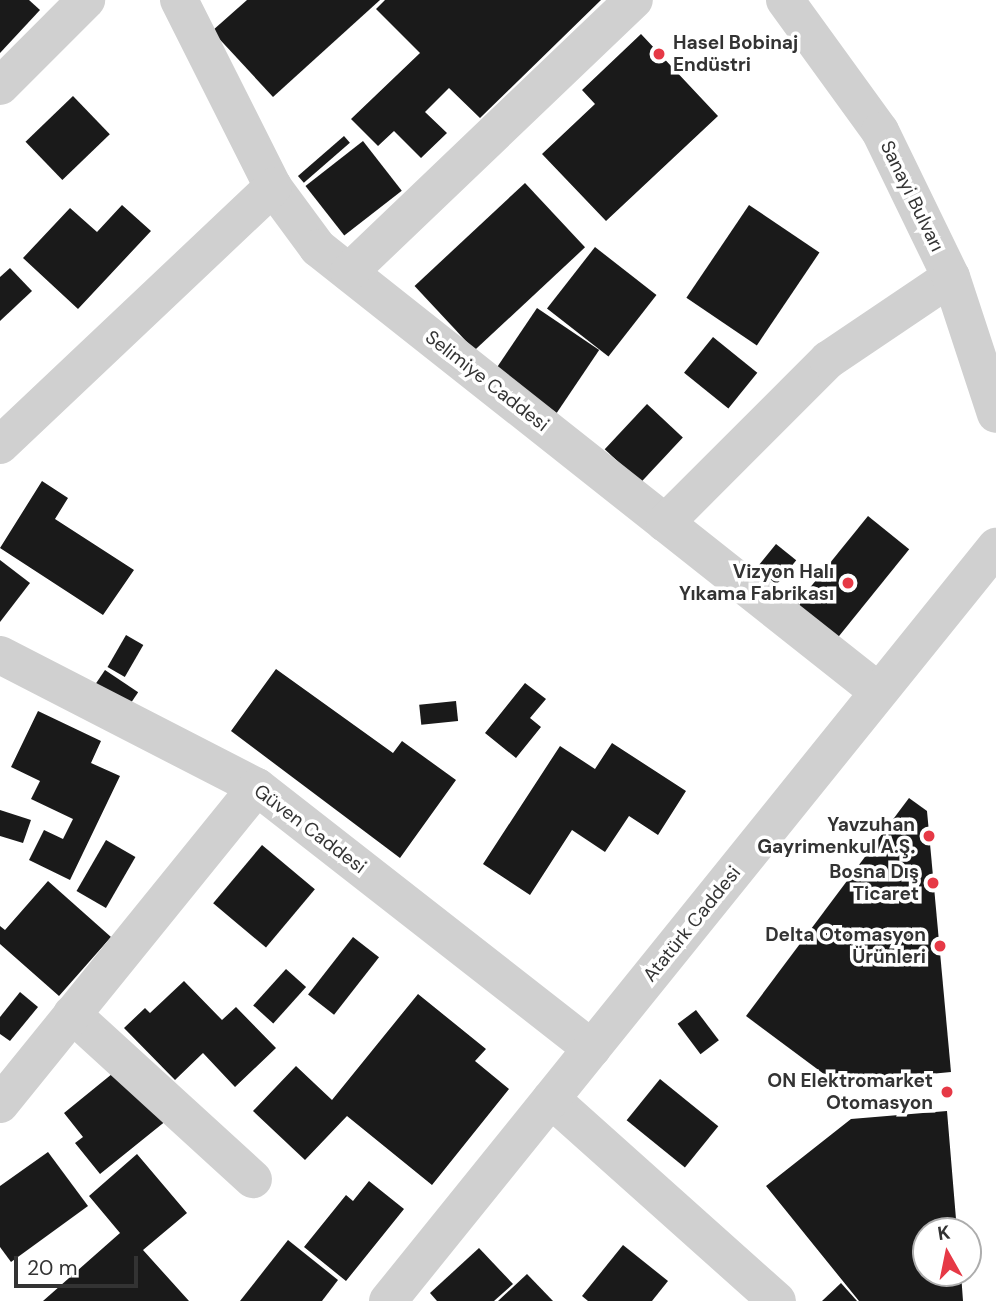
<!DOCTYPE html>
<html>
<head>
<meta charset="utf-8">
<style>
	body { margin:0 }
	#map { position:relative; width:996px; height:1301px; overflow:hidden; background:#fff; font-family:"DM Sans",sans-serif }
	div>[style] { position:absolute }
	.building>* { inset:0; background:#1a1a1a; transform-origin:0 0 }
	.minor>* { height:38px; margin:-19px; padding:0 19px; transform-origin:19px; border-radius:19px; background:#d0d0d0 }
	.tertiary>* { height:38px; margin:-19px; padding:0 19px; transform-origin:19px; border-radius:19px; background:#d0d0d0 }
	.dots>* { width:19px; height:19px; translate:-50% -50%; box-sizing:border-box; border:4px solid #fff; border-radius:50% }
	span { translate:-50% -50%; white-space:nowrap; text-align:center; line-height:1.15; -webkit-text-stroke:7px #fff; paint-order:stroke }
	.poi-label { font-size:19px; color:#333; font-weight:700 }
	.left { translate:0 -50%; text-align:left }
	.right { translate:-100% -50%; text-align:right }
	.street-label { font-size:19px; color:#333 }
	.north { position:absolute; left:912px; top:1217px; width:70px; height:70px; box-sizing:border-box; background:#fff; border:2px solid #adadad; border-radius:50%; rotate:351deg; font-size:19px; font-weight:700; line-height:28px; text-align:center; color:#333 }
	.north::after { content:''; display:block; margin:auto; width:24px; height:32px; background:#e63946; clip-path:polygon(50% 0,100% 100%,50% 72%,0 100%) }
	.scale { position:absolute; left:14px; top:1256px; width:124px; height:32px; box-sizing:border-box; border:4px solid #333; border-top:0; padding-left:9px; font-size:21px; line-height:24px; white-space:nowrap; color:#333; -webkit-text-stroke:5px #fff; paint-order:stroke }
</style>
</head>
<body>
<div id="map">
	<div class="building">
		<i style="clip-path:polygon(0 0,29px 0,40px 10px,0 53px)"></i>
		<i style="clip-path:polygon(247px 0,380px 0,273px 97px,212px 31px)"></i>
		<i style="clip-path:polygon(385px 0,601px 0,480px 118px,449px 88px,425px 112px,447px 133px,421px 158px,394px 131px,378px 146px,351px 119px,420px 53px,376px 9px)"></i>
		<i style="clip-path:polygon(641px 34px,718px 116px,606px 221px,542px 154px,595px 104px,582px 90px)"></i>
		<i style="left:73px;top:96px;width:53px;height:66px;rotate:46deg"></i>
		<i style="left:344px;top:136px;width:9px;height:61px;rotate:49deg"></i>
		<i style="left:363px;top:141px;width:63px;height:73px;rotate:52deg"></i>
		<i style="left:525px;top:183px;width:88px;height:151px;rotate:47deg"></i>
		<i style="clip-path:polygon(122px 205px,151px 231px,78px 309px,23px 258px,70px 208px,97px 232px)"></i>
		<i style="left:749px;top:205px;width:85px;height:112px;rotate:34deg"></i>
		<i style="left:595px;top:247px;width:78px;height:78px;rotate:38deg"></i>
		<i style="clip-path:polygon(10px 268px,32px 291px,0 321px,0 277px)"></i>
		<i style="left:537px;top:308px;width:75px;height:76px;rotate:34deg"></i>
		<i style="left:713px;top:337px;width:57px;height:46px;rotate:39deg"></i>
		<i style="left:647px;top:404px;width:49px;height:62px;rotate:43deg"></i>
		<i style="clip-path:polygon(42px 481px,68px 498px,55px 519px,134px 570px,103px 615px,0 548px)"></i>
		<i style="left:868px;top:516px;width:53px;height:130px;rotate:39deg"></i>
		<i style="left:776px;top:544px;width:26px;height:31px;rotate:39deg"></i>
		<i style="clip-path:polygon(0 560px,30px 583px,0 622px)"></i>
		<i style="left:126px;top:635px;width:20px;height:37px;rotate:30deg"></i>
		<i style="clip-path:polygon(276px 669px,393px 753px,402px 741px,456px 780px,400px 858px,231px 731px)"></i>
		<i style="left:105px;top:670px;width:40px;height:22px;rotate:34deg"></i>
		<i style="clip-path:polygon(525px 683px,546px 699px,530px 718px,541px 727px,516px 758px,485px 733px)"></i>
		<i style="left:456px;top:701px;width:20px;height:37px;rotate:84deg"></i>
		<i style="clip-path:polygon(38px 711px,101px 741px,91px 763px,120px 776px,70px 880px,29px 860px,44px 830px,63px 839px,73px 819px,31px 799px,40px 781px,11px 767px)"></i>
		<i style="clip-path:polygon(612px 743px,686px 791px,658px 835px,629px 816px,605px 852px,572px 830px,530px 895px,483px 864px,560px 746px,595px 769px)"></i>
		<i style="clip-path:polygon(909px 798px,927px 811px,951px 1072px,836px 1083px,746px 1016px)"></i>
		<i style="clip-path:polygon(0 810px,31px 820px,23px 843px,0 836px)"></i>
		<i style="left:106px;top:840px;width:34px;height:59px;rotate:30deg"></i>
		<i style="left:262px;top:845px;width:69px;height:76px;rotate:40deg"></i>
		<i style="clip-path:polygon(48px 881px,111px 937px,59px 996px,0 944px,0 926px,5px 930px)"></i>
		<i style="left:353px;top:937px;width:33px;height:73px;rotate:38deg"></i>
		<i style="left:286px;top:969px;width:27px;height:49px;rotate:42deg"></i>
		<i style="clip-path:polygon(184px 981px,222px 1020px,236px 1007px,276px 1048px,235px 1087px,203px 1053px,175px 1080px,124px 1028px,145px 1008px,150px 1013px)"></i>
		<i style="clip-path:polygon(20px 992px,38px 1007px,10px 1041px,0 1034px,0 1017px)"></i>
		<i style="clip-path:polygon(418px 994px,486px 1049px,475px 1061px,509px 1089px,432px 1185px,347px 1116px,305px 1160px,253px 1111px,296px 1066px,332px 1100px)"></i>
		<i style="left:696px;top:1010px;width:38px;height:23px;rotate:53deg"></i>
		<i style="clip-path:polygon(123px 1065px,167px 1120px,100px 1174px,75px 1143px,83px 1137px,64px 1113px)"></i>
		<i style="left:660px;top:1079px;width:75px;height:53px;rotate:39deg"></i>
		<i style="clip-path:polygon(947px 1111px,957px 1231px,926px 1231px,926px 1273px,961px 1273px,963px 1301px,859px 1301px,766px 1186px,851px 1119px)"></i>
		<i style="clip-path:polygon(48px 1152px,88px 1206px,11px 1262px,0 1247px,0 1186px)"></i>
		<i style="clip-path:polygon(137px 1154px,187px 1213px,143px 1250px,189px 1301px,43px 1301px,120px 1233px,89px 1196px)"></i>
		<i style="clip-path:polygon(369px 1181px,404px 1209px,346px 1281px,304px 1247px,346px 1195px,353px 1201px)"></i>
		<i style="clip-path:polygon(288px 1240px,338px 1280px,322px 1301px,240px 1301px)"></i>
		<i style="clip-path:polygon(623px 1245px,668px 1281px,652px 1301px,588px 1301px,582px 1296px)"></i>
		<i style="clip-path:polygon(479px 1248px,513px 1284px,494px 1301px,437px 1301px,430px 1293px)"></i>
		<i style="clip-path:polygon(527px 1274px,553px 1301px,498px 1301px)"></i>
		<i style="clip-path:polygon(841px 1283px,857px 1301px,822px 1301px)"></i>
	</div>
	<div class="minor">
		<i style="left:179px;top:0;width:209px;rotate:63.3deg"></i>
		<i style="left:273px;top:187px;width:76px;rotate:53.6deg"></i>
		<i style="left:318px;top:248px;width:715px;rotate:38.36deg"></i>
		<i style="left:0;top:86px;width:122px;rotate:-45deg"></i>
		<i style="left:349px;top:272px;width:394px;rotate:-43.7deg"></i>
		<i style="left:0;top:445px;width:376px;rotate:-43.4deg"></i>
		<i style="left:665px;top:523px;width:231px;rotate:-45deg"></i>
		<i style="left:828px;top:360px;width:148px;rotate:-34deg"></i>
		<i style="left:0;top:655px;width:289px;rotate:27.2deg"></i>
		<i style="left:257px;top:787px;width:425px;rotate:38deg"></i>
		<i style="left:72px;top:1014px;width:245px;rotate:42.4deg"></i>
		<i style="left:551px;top:1099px;width:303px;rotate:41.8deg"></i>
		<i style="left:0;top:1104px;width:408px;rotate:-51deg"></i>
	</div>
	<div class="tertiary">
		<i style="left:785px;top:0;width:162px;rotate:54.1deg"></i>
		<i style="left:880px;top:131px;width:162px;rotate:64.1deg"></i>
		<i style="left:951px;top:277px;width:144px;rotate:71.8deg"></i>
		<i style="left:388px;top:1301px;width:969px;rotate:-51.12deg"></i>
	</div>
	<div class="dots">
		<i style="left:659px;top:54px;background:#e63946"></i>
		<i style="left:848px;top:583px;background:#e63946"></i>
		<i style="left:929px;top:836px;background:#e63946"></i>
		<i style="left:933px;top:883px;background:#e63946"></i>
		<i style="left:940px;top:946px;background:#e63946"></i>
		<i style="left:947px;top:1092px;background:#e63946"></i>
	</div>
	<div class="poi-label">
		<span class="left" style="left:673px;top:54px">Hasel Bobinaj<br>Endüstri</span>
		<span class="right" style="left:834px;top:583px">Vizyon Halı<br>Yıkama Fabrikası</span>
		<span class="right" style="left:915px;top:836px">Yavzuhan<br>Gayrimenkul A.Ş.</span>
		<span class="right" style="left:919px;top:883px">Bosna Dış<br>Ticaret</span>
		<span class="right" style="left:926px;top:946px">Delta Otomasyon<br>Ürünleri</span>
		<span class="right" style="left:933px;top:1092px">ON Elektromarket<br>Otomasyon</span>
	</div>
	<div class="street-label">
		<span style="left:912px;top:196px;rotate:64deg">Sanayi Bulvarı</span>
		<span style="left:487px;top:381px;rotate:38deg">Selimiye Caddesi</span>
		<span style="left:310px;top:829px;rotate:37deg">Güven Caddesi</span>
		<span style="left:692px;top:924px;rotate:-51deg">Atatürk Caddesi</span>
	</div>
	<div class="north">K</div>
	<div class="scale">20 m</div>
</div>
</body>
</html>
